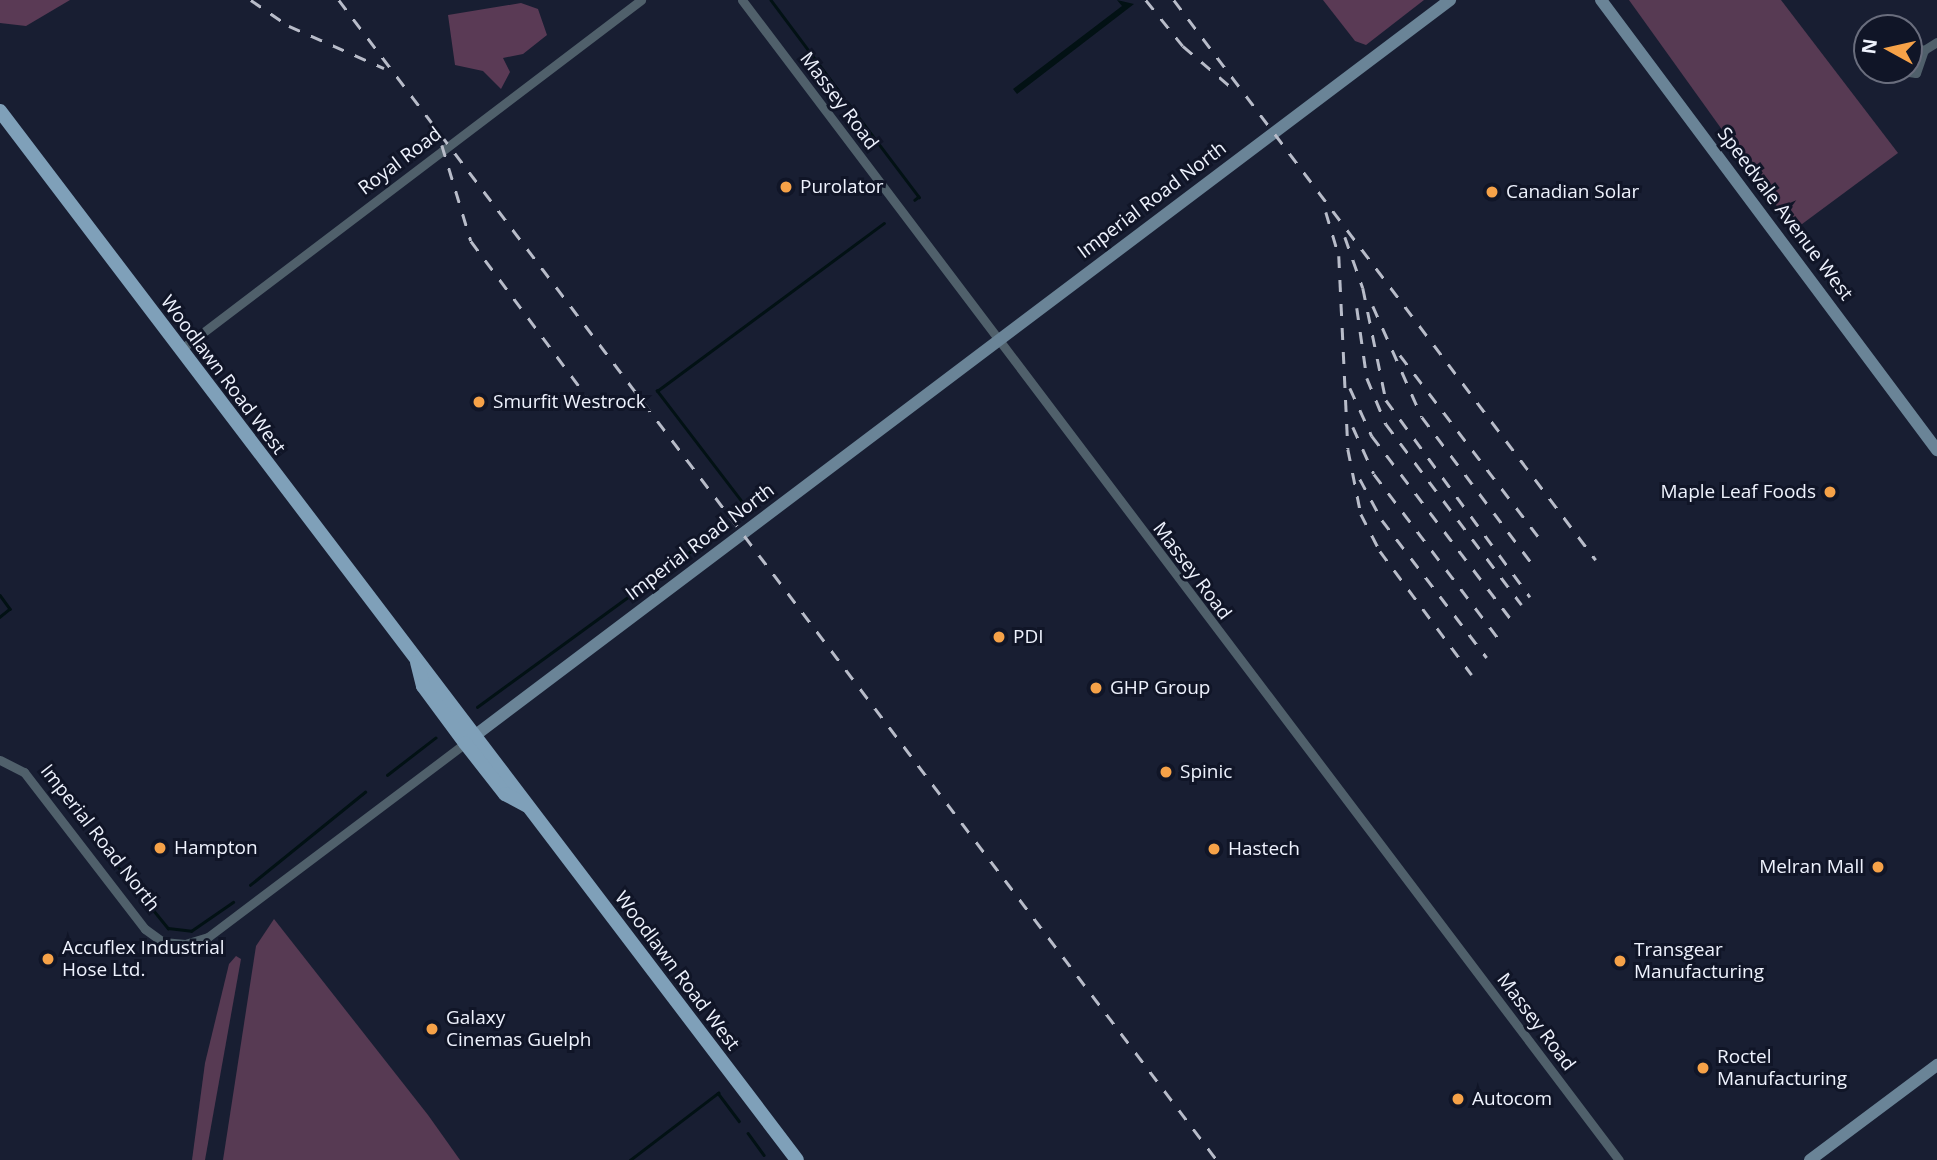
<!DOCTYPE html>
<html>
<head>
<meta charset="utf-8">
<style>
	body { margin:0 }
	#map { position:relative; width:1937px; height:1160px; overflow:hidden; background:#181e32; font-family:"Open Sans",sans-serif }
	div>[style] { position:absolute }
	.green>* { inset:0; background:#573a53 }
	.forest>* { inset:0; background:#5a3a55 }
	.water>* { inset:0; background:#021114 }
	.stream>* { height:2.5px; margin:-1.25px; padding:0 1.25px; transform-origin:1.25px; border-radius:1.25px; background:#021114 }
	.street>* { height:9px; margin:-4.5px; padding:0 4.5px; transform-origin:4.5px; border-radius:4.5px; background:#50606b }
	.secondary>* { height:12px; margin:-6px; padding:0 6px; transform-origin:6px; border-radius:6px; background:#6a8497 }
	.primary>* { height:14px; margin:-7px; padding:0 7px; transform-origin:7px; border-radius:7px; background:#7fa0b9 }
	.rail>* { height:2.5px; margin-top:-1.25px; transform-origin:0; background:repeating-linear-gradient(90deg,#b8bcc9 0 12px,transparent 0 24px) }
	.dots>* { width:19px; height:19px; translate:-50% -50%; box-sizing:border-box; border:4px solid #101527; border-radius:50% }
	span { translate:-50% -50%; white-space:nowrap; text-align:center; line-height:1.15; -webkit-text-stroke:6px #101527; paint-order:stroke }
	.street-label { font-size:19px; color:#eef2fd }
	.poi-label { font-size:19px; color:#eef2fd }
	.left { translate:0 -50%; text-align:left }
	.right { translate:-100% -50%; text-align:right }
	.north { position:absolute; left:1853px; top:14px; width:70px; height:70px; box-sizing:border-box; background:#101527; border:2px solid #696d7d; border-radius:50%; rotate:278deg; font-size:19px; font-weight:700; line-height:28px; text-align:center; color:#eef2fd }
	.north::after { content:''; display:block; margin:auto; width:24px; height:32px; background:#f6a248; clip-path:polygon(50% 0,100% 100%,50% 72%,0 100%) }
</style>
</head>
<body>
<div id="map">
	<div class="green">
		<i style="clip-path:polygon(1629px 0,1781px 0,1898px 153px,1794px 230px)"></i>
		<i style="clip-path:polygon(274px 919px,428px 1115px,460px 1160px,223px 1160px,256px 946px)"></i>
		<i style="clip-path:polygon(236px 956px,241px 959px,205px 1160px,192px 1160px,205px 1063px,229px 964px)"></i>
	</div>
	<div class="forest">
		<i style="clip-path:polygon(0 0,70px 0,26px 26px,0 23px)"></i>
		<i style="clip-path:polygon(1323px 0,1424px 0,1366px 45px,1355px 41px)"></i>
		<i style="clip-path:polygon(521px 3px,538px 9px,547px 35px,523px 54px,503px 58px,510px 72px,501px 89px,483px 71px,455px 65px,448px 15px)"></i>
	</div>
	<div class="water">
		<i style="clip-path:polygon(1117px 0,1134px 4px,1017px 94px,1013px 89px,1122px 6px)"></i>
	</div>
	<div class="stream">
		<i style="left:771px;top:0;width:114px;rotate:53.2deg"></i>
		<i style="left:848px;top:103px;width:118px;rotate:52.9deg"></i>
		<i style="left:919px;top:197px;width:5px;rotate:143deg"></i>
		<i style="left:741px;top:515px;width:9px;rotate:-36deg"></i>
		<i style="left:748px;top:510px;width:150px;rotate:-127.4deg"></i>
		<i style="left:657px;top:391px;width:282px;rotate:-36.5deg"></i>
		<i style="left:0;top:595px;width:17px;rotate:54deg"></i>
		<i style="left:10px;top:609px;width:13px;rotate:141deg"></i>
		<i style="left:477px;top:707px;width:311px;rotate:-36.1deg"></i>
		<i style="left:387px;top:775px;width:61px;rotate:-37.6deg"></i>
		<i style="left:93px;top:836px;width:119px;rotate:50.8deg"></i>
		<i style="left:168px;top:928px;width:23px;rotate:7deg"></i>
		<i style="left:191px;top:931px;width:51px;rotate:-34.6deg"></i>
		<i style="left:250px;top:885px;width:148px;rotate:-39deg"></i>
		<i style="left:748px;top:1133px;width:27px;rotate:54deg"></i>
		<i style="left:630px;top:1160px;width:111px;rotate:-37.3deg"></i>
		<i style="left:718px;top:1093px;width:35px;rotate:53deg"></i>
	</div>
	<div class="street">
		<i style="left:742px;top:0;width:1454px;rotate:52.91deg"></i>
		<i style="left:1909px;top:46px;width:16px;rotate:15deg"></i>
		<i style="left:1895px;top:70px;width:21px;rotate:8deg"></i>
		<i style="left:1916px;top:73px;width:24px;rotate:-71deg"></i>
		<i style="left:1924px;top:50px;width:15px;rotate:-32deg"></i>
		<i style="left:180px;top:350px;width:579px;rotate:-37.21deg"></i>
		<i style="left:0;top:760px;width:27px;rotate:27deg"></i>
		<i style="left:24px;top:772px;width:198px;rotate:52.4deg"></i>
		<i style="left:145px;top:929px;width:22px;rotate:36deg"></i>
		<i style="left:163px;top:942px;width:22px;rotate:5deg"></i>
		<i style="left:185px;top:944px;width:24px;rotate:-17deg"></i>
		<i style="left:208px;top:937px;width:322px;rotate:-37deg"></i>
	</div>
	<div class="secondary">
		<i style="left:1601px;top:0;width:562px;rotate:53.25deg"></i>
		<i style="left:469px;top:740px;width:1229px;rotate:-37.03deg"></i>
		<i style="left:1810px;top:1160px;width:159px;rotate:-36.8deg"></i>
	</div>
	<div class="primary">
		<i style="left:0;top:111px;width:1317px;rotate:52.77deg"></i>
		<i style="left:417px;top:662px;width:25px;rotate:76deg"></i>
		<i style="left:423px;top:686px;width:71px;rotate:53.6deg"></i>
		<i style="left:465px;top:743px;width:65px;rotate:51.9deg"></i>
		<i style="left:505px;top:794px;width:24px;rotate:28deg"></i>
	</div>
	<div class="rail">
		<i style="left:251px;top:0;width:46px;rotate:34.4deg"></i>
		<i style="left:289px;top:26px;width:104px;rotate:23.9deg"></i>
		<i style="left:339px;top:0;width:1455px;rotate:52.88deg"></i>
		<i style="left:1146px;top:0;width:59px;rotate:51.2deg"></i>
		<i style="left:1183px;top:46px;width:63px;rotate:40.5deg"></i>
		<i style="left:1174px;top:0;width:701px;rotate:53deg"></i>
		<i style="left:442px;top:145px;width:100px;rotate:73.2deg"></i>
		<i style="left:471px;top:241px;width:201px;rotate:53.3deg"></i>
		<i style="left:1326px;top:212px;width:46px;rotate:73.5deg"></i>
		<i style="left:1339px;top:256px;width:193px;rotate:87.3deg"></i>
		<i style="left:1348px;top:449px;width:66px;rotate:78.7deg"></i>
		<i style="left:1361px;top:514px;width:42px;rotate:62.8deg"></i>
		<i style="left:1380px;top:551px;width:154px;rotate:53.4deg"></i>
		<i style="left:1345px;top:237px;width:54px;rotate:70.6deg"></i>
		<i style="left:1363px;top:288px;width:114px;rotate:78.4deg"></i>
		<i style="left:1386px;top:400px;width:244px;rotate:53.8deg"></i>
		<i style="left:1373px;top:306px;width:121px;rotate:66.2deg"></i>
		<i style="left:1422px;top:417px;width:190px;rotate:53.1deg"></i>
		<i style="left:1357px;top:308px;width:71px;rotate:81.9deg"></i>
		<i style="left:1367px;top:378px;width:50px;rotate:67.6deg"></i>
		<i style="left:1386px;top:424px;width:226px;rotate:53.1deg"></i>
		<i style="left:1400px;top:355px;width:231px;rotate:52.7deg"></i>
		<i style="left:1350px;top:388px;width:53px;rotate:65.4deg"></i>
		<i style="left:1372px;top:436px;width:233px;rotate:52.8deg"></i>
		<i style="left:1353px;top:427px;width:51px;rotate:65.9deg"></i>
		<i style="left:1374px;top:474px;width:211px;rotate:52.9deg"></i>
		<i style="left:1360px;top:479px;width:47px;rotate:61.8deg"></i>
		<i style="left:1382px;top:520px;width:173px;rotate:52.7deg"></i>
	</div>
	<div class="dots">
		<i style="left:786px;top:187px;background:#f6a248"></i>
		<i style="left:1492px;top:192px;background:#f6a248"></i>
		<i style="left:479px;top:402px;background:#f6a248"></i>
		<i style="left:1830px;top:492px;background:#f6a248"></i>
		<i style="left:999px;top:637px;background:#f6a248"></i>
		<i style="left:1096px;top:688px;background:#f6a248"></i>
		<i style="left:1166px;top:772px;background:#f6a248"></i>
		<i style="left:160px;top:848px;background:#f6a248"></i>
		<i style="left:1214px;top:849px;background:#f6a248"></i>
		<i style="left:1878px;top:867px;background:#f6a248"></i>
		<i style="left:48px;top:959px;background:#f6a248"></i>
		<i style="left:1620px;top:961px;background:#f6a248"></i>
		<i style="left:432px;top:1029px;background:#f6a248"></i>
		<i style="left:1703px;top:1068px;background:#f6a248"></i>
		<i style="left:1458px;top:1099px;background:#f6a248"></i>
	</div>
	<div class="street-label">
		<span style="left:839px;top:101px;rotate:53deg">Massey Road</span>
		<span style="left:400px;top:161px;rotate:-37deg">Royal Road</span>
		<span style="left:1152px;top:200px;rotate:-37deg">Imperial Road North</span>
		<span style="left:1785px;top:214px;rotate:53deg">Speedvale Avenue West</span>
		<span style="left:223px;top:375px;rotate:53deg">Woodlawn Road West</span>
		<span style="left:700px;top:542px;rotate:-37deg">Imperial Road North</span>
		<span style="left:1192px;top:571px;rotate:53deg">Massey Road</span>
		<span style="left:100px;top:838px;rotate:52deg">Imperial Road North</span>
		<span style="left:677px;top:971px;rotate:53deg">Woodlawn Road West</span>
		<span style="left:1536px;top:1022px;rotate:53deg">Massey Road</span>
	</div>
	<div class="poi-label">
		<span class="left" style="left:800px;top:187px">Purolator</span>
		<span class="left" style="left:1506px;top:192px">Canadian Solar</span>
		<span class="left" style="left:493px;top:402px">Smurfit Westrock</span>
		<span class="right" style="left:1816px;top:492px">Maple Leaf Foods</span>
		<span class="left" style="left:1013px;top:637px">PDI</span>
		<span class="left" style="left:1110px;top:688px">GHP Group</span>
		<span class="left" style="left:1180px;top:772px">Spinic</span>
		<span class="left" style="left:174px;top:848px">Hampton</span>
		<span class="left" style="left:1228px;top:849px">Hastech</span>
		<span class="right" style="left:1864px;top:867px">Melran Mall</span>
		<span class="left" style="left:62px;top:959px">Accuflex Industrial<br>Hose Ltd.</span>
		<span class="left" style="left:1634px;top:961px">Transgear<br>Manufacturing</span>
		<span class="left" style="left:446px;top:1029px">Galaxy<br>Cinemas Guelph</span>
		<span class="left" style="left:1717px;top:1068px">Roctel<br>Manufacturing</span>
		<span class="left" style="left:1472px;top:1099px">Autocom</span>
	</div>
	<div class="north">N</div>
</div>
</body>
</html>
